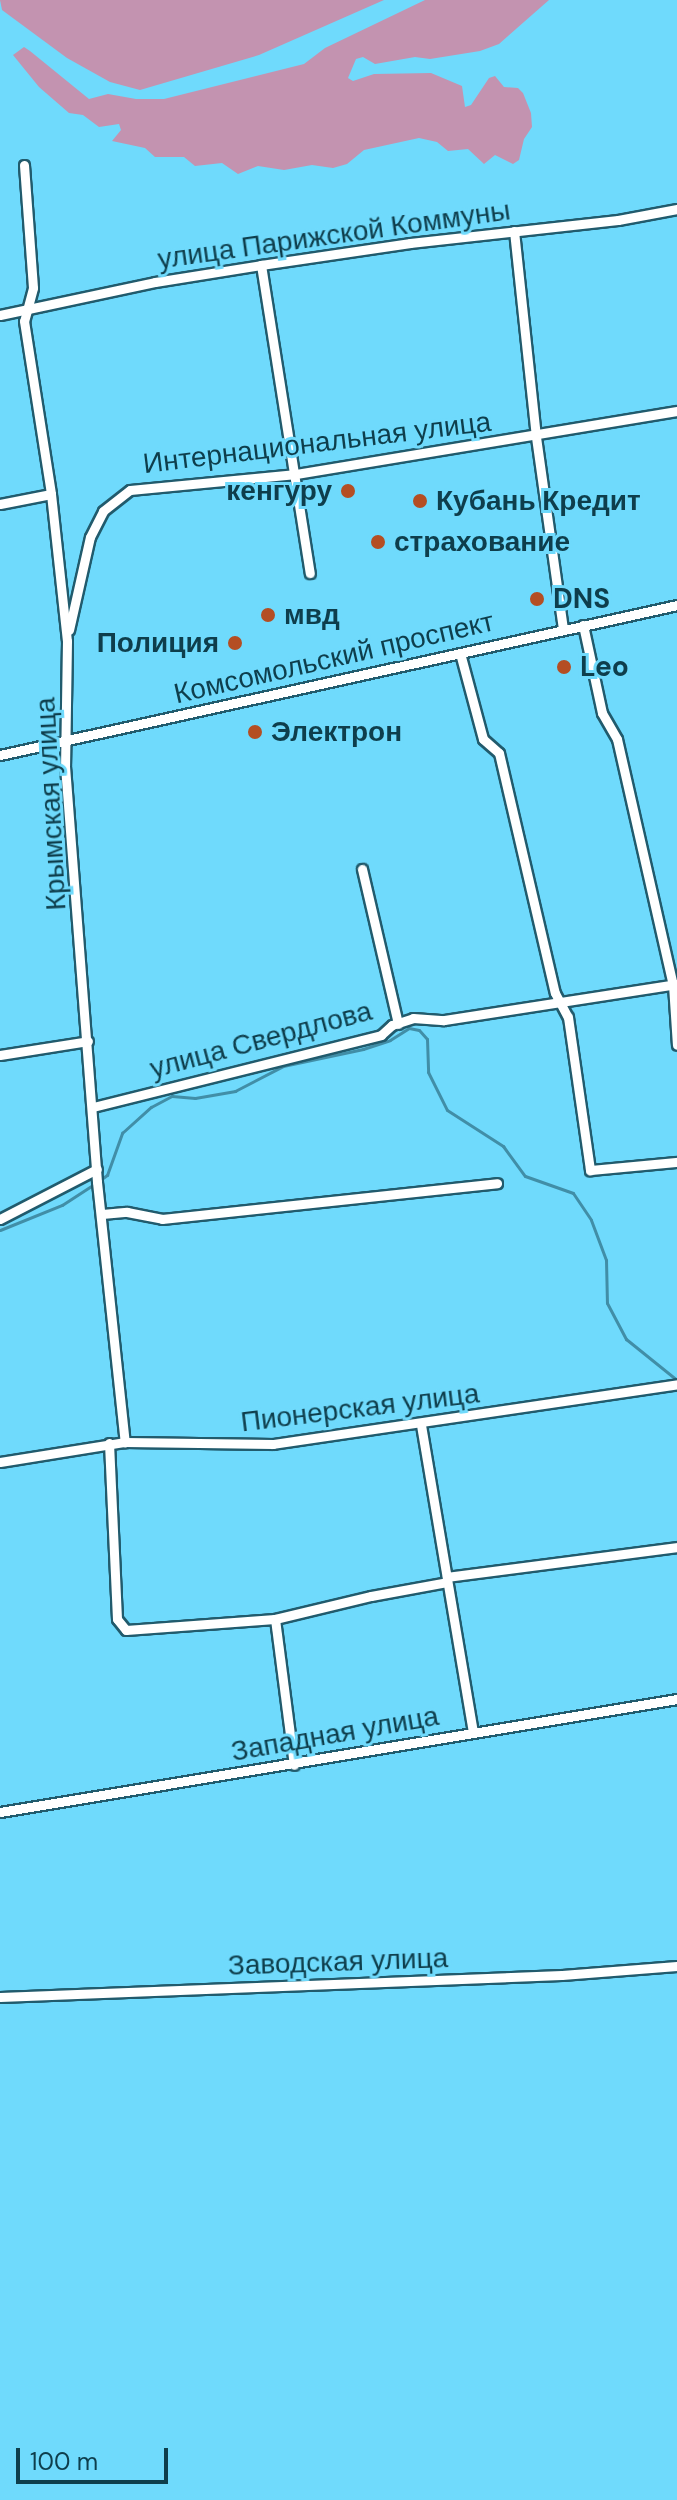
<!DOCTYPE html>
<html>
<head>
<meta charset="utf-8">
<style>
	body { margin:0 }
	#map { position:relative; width:677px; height:2500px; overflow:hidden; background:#6fdafc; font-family:"DM Sans",sans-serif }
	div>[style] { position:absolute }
	.green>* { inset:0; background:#c393b0 }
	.stream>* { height:3px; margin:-1.5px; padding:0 1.5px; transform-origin:1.5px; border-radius:1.5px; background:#418ea7 }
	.roads { filter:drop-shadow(2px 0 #215b6d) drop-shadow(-2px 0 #215b6d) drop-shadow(0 2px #215b6d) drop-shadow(0 -2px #215b6d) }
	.minor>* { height:9px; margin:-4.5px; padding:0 4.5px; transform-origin:4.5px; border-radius:4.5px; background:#fff }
	.dots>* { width:22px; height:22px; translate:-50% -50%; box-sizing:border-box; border:4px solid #6fdafc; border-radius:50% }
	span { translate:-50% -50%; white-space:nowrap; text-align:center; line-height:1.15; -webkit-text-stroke:6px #6fdafc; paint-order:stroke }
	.street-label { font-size:28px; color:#0e3e4c }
	.poi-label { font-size:28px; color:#0e3e4c; font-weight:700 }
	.right { translate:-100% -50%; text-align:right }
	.left { translate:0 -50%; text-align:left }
	.scale { position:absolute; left:16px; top:2448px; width:152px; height:36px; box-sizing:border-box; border:4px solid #0e3e4c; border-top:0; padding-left:10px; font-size:24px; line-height:28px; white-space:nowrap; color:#0e3e4c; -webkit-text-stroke:6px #6fdafc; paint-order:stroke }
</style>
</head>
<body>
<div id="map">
	<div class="green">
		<i style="clip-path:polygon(0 0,384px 0,259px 55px,140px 90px,110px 82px,67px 58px,2px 10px)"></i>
		<i style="clip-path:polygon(425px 0,549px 0,499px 44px,480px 51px,430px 59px,415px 57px,375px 64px,363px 57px,356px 59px,348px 78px,353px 81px,374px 74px,431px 73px,462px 86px,465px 107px,471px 105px,489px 78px,495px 76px,504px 87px,518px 88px,523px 93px,531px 113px,532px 127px,524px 139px,519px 160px,513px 164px,495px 155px,484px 164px,468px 149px,448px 151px,437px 142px,419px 138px,364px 150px,347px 164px,333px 168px,312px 165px,284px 170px,258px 166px,238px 174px,222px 163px,195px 166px,184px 157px,155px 157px,145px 148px,112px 141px,121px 130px,119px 124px,99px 127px,83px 115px,69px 113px,39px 87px,13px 55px,24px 47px,30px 51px,89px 99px,108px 94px,136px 99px,164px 99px,304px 64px,325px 48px)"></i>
	</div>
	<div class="stream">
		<i style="left:100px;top:1180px;width:9px;rotate:-36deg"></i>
		<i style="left:107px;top:1175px;width:45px;rotate:-70.3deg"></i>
		<i style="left:122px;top:1133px;width:39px;rotate:-42deg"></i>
		<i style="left:151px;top:1107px;width:24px;rotate:-28deg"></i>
		<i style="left:172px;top:1096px;width:23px;rotate:5deg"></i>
		<i style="left:195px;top:1098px;width:41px;rotate:-9.9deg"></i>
		<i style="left:235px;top:1091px;width:54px;rotate:-27.5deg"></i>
		<i style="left:283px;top:1066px;width:82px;rotate:-12deg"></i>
		<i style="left:363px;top:1049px;width:28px;rotate:-18deg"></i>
		<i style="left:390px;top:1040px;width:22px;rotate:-32deg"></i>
		<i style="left:409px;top:1028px;width:10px;rotate:11deg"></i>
		<i style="left:419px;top:1030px;width:12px;rotate:48deg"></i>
		<i style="left:427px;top:1039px;width:33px;rotate:88deg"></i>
		<i style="left:428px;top:1072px;width:42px;rotate:63.4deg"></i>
		<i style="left:447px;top:1110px;width:67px;rotate:32.7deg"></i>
		<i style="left:503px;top:1146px;width:37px;rotate:54deg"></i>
		<i style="left:525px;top:1176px;width:51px;rotate:19.5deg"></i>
		<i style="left:573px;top:1193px;width:32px;rotate:56deg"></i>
		<i style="left:591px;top:1220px;width:43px;rotate:69.4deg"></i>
		<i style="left:606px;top:1260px;width:43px;rotate:88.7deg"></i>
		<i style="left:607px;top:1303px;width:41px;rotate:62.2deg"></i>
		<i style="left:626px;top:1339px;width:65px;rotate:38.8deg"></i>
		<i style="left:0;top:1230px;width:67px;rotate:-22deg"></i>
		<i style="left:62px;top:1205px;width:38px;rotate:-33deg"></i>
	</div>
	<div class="roads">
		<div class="minor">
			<i style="left:24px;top:165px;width:123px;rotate:85.8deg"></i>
			<i style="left:33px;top:288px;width:34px;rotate:105deg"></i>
			<i style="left:24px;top:321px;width:175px;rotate:81.1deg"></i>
			<i style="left:51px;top:494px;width:148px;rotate:83.8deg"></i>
			<i style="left:67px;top:641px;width:125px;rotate:90.9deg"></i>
			<i style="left:65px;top:766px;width:417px;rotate:85.6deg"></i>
			<i style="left:97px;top:1182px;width:262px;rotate:83.9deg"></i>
			<i style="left:514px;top:231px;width:207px;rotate:83.9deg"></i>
			<i style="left:536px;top:437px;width:194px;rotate:82deg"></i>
			<i style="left:261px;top:265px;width:312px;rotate:81deg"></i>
			<i style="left:0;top:315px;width:158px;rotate:-12deg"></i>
			<i style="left:155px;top:282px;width:107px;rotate:-9.1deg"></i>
			<i style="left:261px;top:265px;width:151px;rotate:-8.4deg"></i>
			<i style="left:410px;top:243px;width:209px;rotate:-6.3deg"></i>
			<i style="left:618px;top:220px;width:60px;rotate:-10.6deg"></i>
			<i style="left:0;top:504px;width:52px;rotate:-11.1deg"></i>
			<i style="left:583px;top:625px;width:90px;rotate:77.8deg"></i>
			<i style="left:602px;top:713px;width:30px;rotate:60deg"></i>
			<i style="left:617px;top:739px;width:252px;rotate:77.2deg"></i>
			<i style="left:673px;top:985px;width:60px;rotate:86.2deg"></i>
			<i style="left:69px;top:630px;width:95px;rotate:-77.3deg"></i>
			<i style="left:90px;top:537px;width:29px;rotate:-63deg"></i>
			<i style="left:103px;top:511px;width:34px;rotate:-38deg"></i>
			<i style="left:130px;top:490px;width:167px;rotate:-5.5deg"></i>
			<i style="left:296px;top:474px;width:386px;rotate:-9.4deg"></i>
			<i style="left:460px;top:653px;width:89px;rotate:75deg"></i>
			<i style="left:483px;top:739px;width:21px;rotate:41deg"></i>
			<i style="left:499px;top:753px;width:246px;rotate:76.9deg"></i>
			<i style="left:555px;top:993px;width:27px;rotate:62deg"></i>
			<i style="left:568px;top:1017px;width:155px;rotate:81.8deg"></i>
			<i style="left:590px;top:1170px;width:87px;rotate:-5.3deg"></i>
			<i style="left:0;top:755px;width:693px;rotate:-12.49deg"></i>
			<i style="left:362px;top:869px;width:159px;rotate:76.9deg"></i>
			<i style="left:0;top:1055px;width:89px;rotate:-9deg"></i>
			<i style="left:93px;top:1107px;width:297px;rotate:-14deg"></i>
			<i style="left:381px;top:1035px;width:15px;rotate:-42deg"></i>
			<i style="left:392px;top:1025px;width:22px;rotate:-18deg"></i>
			<i style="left:413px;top:1018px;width:31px;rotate:4deg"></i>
			<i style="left:444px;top:1020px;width:236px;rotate:-8.8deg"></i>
			<i style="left:102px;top:1214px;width:25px;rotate:-5deg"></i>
			<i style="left:127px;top:1212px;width:36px;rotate:11deg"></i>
			<i style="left:162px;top:1219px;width:337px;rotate:-6.1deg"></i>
			<i style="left:0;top:1219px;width:109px;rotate:-27.3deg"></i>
			<i style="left:421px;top:1425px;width:311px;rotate:80.4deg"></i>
			<i style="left:109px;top:1443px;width:176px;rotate:87.4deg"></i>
			<i style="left:117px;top:1619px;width:14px;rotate:51deg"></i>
			<i style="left:126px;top:1630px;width:149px;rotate:-4.2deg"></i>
			<i style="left:275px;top:1619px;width:99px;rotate:-13.5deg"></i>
			<i style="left:371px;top:1596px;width:77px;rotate:-10.4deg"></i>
			<i style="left:0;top:1462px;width:127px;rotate:-9.1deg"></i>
			<i style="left:125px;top:1442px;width:148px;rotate:0.8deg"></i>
			<i style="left:273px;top:1444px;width:408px;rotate:-8.4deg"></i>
			<i style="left:447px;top:1577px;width:232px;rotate:-7.4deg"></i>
			<i style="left:275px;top:1619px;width:147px;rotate:82.6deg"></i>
			<i style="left:0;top:1812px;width:686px;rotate:-9.48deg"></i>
			<i style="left:0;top:1997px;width:562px;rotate:-2.24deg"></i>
			<i style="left:562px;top:1975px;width:115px;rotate:-4.5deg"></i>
		</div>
	</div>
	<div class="dots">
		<i style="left:348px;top:491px;background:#b44e23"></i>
		<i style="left:420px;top:501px;background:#b44e23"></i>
		<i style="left:378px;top:542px;background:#b44e23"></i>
		<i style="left:537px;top:599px;background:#b44e23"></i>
		<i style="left:268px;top:615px;background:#b44e23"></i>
		<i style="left:235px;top:643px;background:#b44e23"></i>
		<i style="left:564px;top:667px;background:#b44e23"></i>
		<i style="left:255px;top:732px;background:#b44e23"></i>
	</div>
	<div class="street-label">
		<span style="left:334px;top:235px;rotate:-8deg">улица Парижской Коммуны</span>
		<span style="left:317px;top:443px;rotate:-7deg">Интернациональная улица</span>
		<span style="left:334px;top:658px;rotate:-13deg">Комсомольский проспект</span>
		<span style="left:51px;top:804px;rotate:-93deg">Крымская улица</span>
		<span style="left:261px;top:1040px;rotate:-15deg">улица Свердлова</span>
		<span style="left:360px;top:1408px;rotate:-7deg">Пионерская улица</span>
		<span style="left:335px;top:1734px;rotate:-10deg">Западная улица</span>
		<span style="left:338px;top:1962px;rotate:-2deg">Заводская улица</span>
	</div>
	<div class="poi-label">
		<span class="right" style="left:332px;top:491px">кенгуру</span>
		<span class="left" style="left:436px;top:501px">Кубань Кредит</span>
		<span class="left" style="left:394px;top:542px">страхование</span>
		<span class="left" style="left:553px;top:599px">DNS</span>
		<span class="left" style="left:284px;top:615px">мвд</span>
		<span class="right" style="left:219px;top:643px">Полиция</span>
		<span class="left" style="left:580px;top:667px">Leo</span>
		<span class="left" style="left:271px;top:732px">Электрон</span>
	</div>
	<div class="scale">100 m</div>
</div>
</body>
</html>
